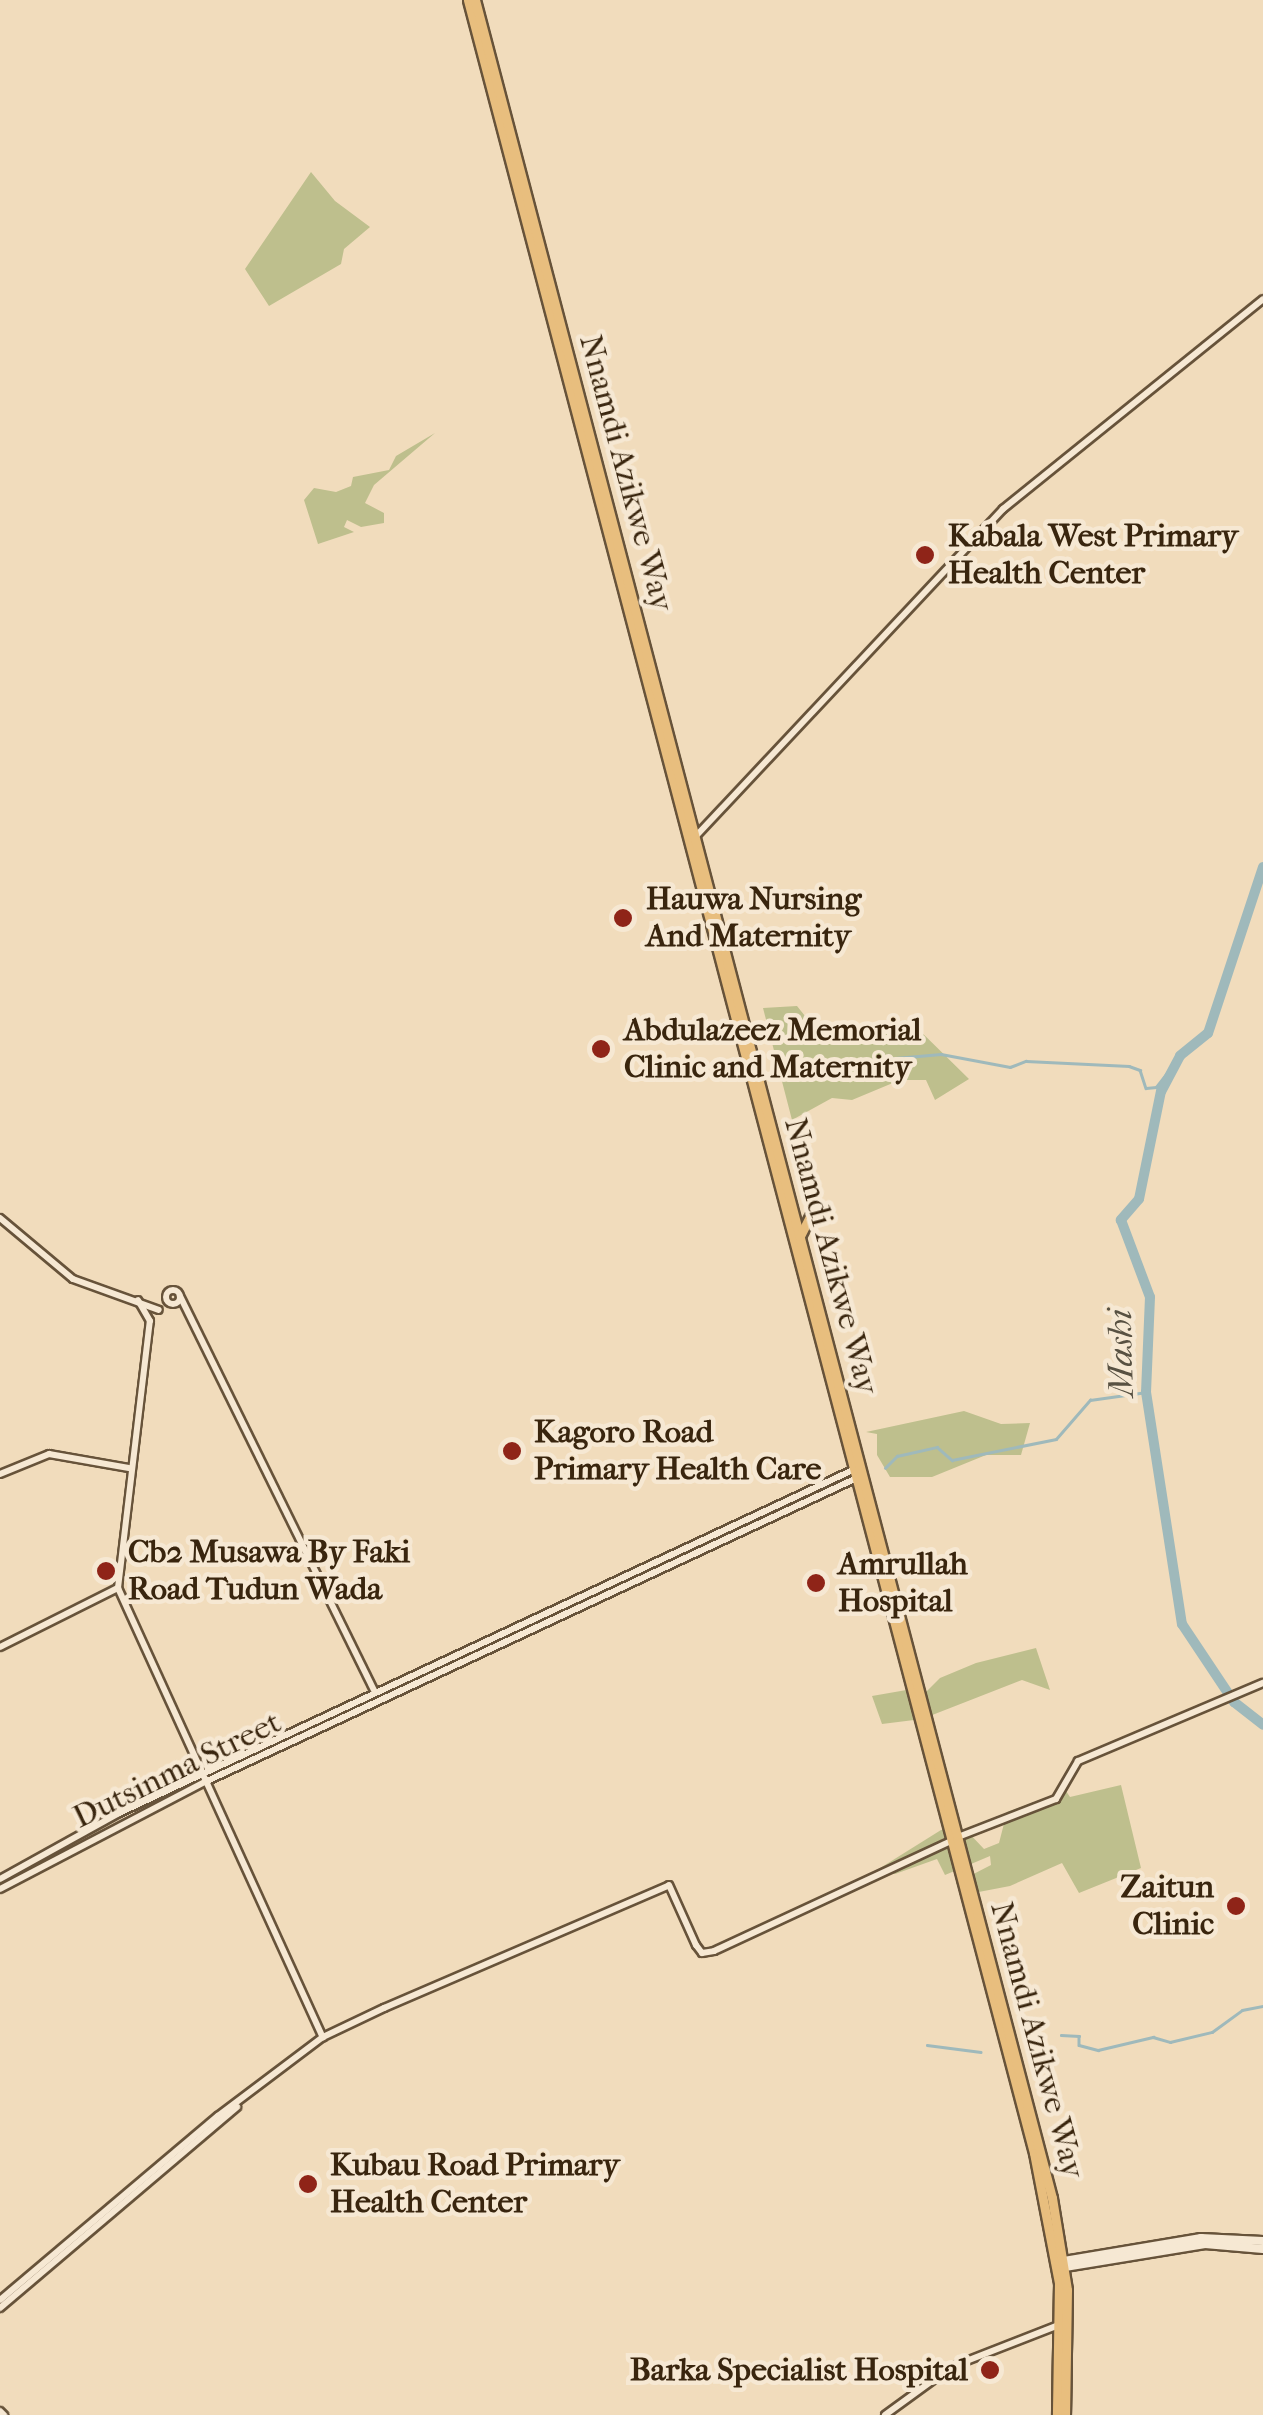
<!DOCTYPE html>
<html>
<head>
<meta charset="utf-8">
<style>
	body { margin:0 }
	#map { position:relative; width:1263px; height:2415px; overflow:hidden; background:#f1dcbc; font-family:"IM FELL French Canon",serif }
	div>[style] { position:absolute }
	.green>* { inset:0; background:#bebf8d }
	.stream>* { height:2.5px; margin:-1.25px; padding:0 1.25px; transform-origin:1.25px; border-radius:1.25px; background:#9fb9bb }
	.river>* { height:10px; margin:-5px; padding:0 5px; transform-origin:5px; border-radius:5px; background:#9fb9bb }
	.roads { filter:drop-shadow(2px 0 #67533a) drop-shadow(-2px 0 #67533a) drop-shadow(0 2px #67533a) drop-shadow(0 -2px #67533a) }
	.tertiary>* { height:6px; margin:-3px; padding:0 3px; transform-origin:3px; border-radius:3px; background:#f6e8d3 }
	.tertiary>.ring { margin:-3px; padding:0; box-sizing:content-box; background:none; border:6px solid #f6e8d3; border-radius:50% }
	.secondary>* { height:8px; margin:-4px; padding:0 4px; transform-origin:4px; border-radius:4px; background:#f6e8d3 }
	.trunk>* { height:9px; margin:-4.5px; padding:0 4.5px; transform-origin:4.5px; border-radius:4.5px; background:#e8be7e }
	.dots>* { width:28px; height:28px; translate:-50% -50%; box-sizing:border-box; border:5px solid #f6e8d3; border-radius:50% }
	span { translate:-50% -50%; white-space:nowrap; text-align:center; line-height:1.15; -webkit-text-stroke:9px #f6e8d3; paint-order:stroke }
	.street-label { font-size:32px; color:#39250e }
	.poi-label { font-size:32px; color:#39250e; font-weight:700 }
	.left { translate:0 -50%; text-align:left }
	.right { translate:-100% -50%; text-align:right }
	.water-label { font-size:35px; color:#585142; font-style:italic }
</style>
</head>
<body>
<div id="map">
	<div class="green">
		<i style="clip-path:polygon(311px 172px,335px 201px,370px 227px,344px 249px,341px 264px,269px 306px,245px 269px)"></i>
		<i style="clip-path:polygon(435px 433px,374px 485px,365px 503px,384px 513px,384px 523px,361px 527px,347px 520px,344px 527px,354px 532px,318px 544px,304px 500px,314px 488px,336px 492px,351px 486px,353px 477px,389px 470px,396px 456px)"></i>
		<i style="clip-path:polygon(797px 1006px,813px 1026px,848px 1029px,909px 1020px,969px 1079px,935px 1100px,926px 1080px,900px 1080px,852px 1100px,832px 1098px,792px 1120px,763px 1008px)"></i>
		<i style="clip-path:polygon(964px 1411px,1001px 1424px,1030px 1423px,1021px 1455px,986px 1455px,932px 1477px,890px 1477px,877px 1455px,877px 1434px,866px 1432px)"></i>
		<i style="clip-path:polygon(1036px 1648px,1050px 1690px,1022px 1680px,922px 1719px,882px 1724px,872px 1696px,918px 1688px,923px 1695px,940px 1678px,976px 1663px)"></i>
		<i style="clip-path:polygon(1121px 1785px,1141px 1868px,1079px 1893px,1062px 1863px,1010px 1886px,963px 1895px,956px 1883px,991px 1865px,990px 1856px,945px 1875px,937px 1859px,895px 1874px,877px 1870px,941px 1830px,966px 1830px,984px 1849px,999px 1843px,1007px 1812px,1066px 1791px,1070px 1797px)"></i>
	</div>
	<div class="stream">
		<i style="left:779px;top:1075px;width:43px;rotate:2.7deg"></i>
		<i style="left:822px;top:1077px;width:53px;rotate:-18.8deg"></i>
		<i style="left:872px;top:1060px;width:69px;rotate:-5deg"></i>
		<i style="left:941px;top:1054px;width:70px;rotate:10.7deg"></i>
		<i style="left:1010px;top:1067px;width:17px;rotate:-21deg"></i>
		<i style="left:1026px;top:1061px;width:103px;rotate:2.8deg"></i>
		<i style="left:1129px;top:1066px;width:12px;rotate:20deg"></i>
		<i style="left:1140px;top:1070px;width:19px;rotate:72deg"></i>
		<i style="left:1146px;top:1088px;width:10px;rotate:-6deg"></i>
		<i style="left:1156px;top:1087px;width:39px;rotate:-52deg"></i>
		<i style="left:885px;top:1468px;width:17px;rotate:-45deg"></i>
		<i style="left:897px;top:1456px;width:41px;rotate:-12.7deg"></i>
		<i style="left:937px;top:1447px;width:20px;rotate:41deg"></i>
		<i style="left:952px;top:1460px;width:106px;rotate:-11.4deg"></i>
		<i style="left:1056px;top:1439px;width:52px;rotate:-48.9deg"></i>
		<i style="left:1090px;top:1400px;width:57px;rotate:-8.1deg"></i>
		<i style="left:1061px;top:2035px;width:18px;rotate:3deg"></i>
		<i style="left:1079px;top:2036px;width:9px;rotate:90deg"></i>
		<i style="left:1079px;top:2045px;width:20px;rotate:15deg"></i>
		<i style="left:1098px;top:2050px;width:57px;rotate:-13.3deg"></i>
		<i style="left:1153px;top:2037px;width:18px;rotate:16deg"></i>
		<i style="left:1170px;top:2042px;width:43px;rotate:-13.4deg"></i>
		<i style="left:1212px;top:2032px;width:37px;rotate:-36deg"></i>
		<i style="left:1242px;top:2010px;width:21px;rotate:-11deg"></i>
		<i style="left:927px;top:2045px;width:54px;rotate:7.4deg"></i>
	</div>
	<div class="river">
		<i style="left:1263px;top:867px;width:175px;rotate:108.3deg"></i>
		<i style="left:1208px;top:1033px;width:36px;rotate:141deg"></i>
		<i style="left:1180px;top:1056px;width:40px;rotate:118deg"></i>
		<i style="left:1161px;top:1091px;width:110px;rotate:101.5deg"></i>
		<i style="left:1139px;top:1199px;width:28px;rotate:131deg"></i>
		<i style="left:1121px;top:1220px;width:82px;rotate:69.4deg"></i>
		<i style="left:1150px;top:1297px;width:95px;rotate:92.4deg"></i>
		<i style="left:1146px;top:1392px;width:235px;rotate:81.2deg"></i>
		<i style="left:1182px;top:1624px;width:94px;rotate:56.3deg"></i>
		<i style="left:1234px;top:1702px;width:37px;rotate:38deg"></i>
	</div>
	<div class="roads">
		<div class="tertiary">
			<i style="left:695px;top:837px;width:450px;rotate:-46.8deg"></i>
			<i style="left:1003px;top:509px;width:334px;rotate:-38.9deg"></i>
			<i style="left:0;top:1218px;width:95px;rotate:39.9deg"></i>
			<i style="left:73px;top:1279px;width:91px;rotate:19.8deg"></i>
			<i class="ring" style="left:166px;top:1290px;width:8px;height:8px"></i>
			<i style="left:180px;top:1296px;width:440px;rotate:63.8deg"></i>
			<i style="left:0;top:1474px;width:53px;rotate:-22.2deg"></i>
			<i style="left:49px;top:1454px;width:81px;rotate:9.9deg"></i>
			<i style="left:118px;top:1588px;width:494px;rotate:65.5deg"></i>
			<i style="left:0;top:1647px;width:132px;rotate:-26.6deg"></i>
			<i style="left:118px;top:1588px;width:269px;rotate:-83.2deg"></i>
			<i style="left:150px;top:1321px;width:24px;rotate:-120deg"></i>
			<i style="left:958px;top:1837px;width:105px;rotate:-21.2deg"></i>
			<i style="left:1056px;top:1799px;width:44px;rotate:-59.9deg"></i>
			<i style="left:1078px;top:1761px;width:201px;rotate:-22.9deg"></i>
			<i style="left:0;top:1879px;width:136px;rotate:-29deg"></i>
			<i style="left:119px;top:1813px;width:812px;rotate:-25.05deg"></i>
			<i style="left:0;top:1889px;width:233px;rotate:-27.6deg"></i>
			<i style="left:207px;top:1781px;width:719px;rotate:-25deg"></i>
			<i style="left:0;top:2300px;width:285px;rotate:-40.2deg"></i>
			<i style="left:218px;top:2116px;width:131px;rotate:-37deg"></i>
			<i style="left:323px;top:2037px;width:68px;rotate:-25.4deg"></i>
			<i style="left:384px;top:2008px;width:310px;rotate:-23.3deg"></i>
			<i style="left:669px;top:1885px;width:66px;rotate:65.8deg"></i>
			<i style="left:696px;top:1945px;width:10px;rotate:53deg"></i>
			<i style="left:702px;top:1953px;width:12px;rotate:-9deg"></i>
			<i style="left:714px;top:1951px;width:261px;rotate:-24.9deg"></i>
			<i style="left:0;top:2308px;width:311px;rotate:-40.3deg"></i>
			<i style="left:0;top:2411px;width:6px;rotate:45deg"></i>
			<i style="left:885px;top:2415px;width:82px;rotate:-36deg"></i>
			<i style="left:951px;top:2367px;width:116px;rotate:-21.3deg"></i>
		</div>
		<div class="secondary">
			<i style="left:1064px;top:2261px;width:139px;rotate:-9.5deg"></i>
			<i style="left:1201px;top:2238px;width:62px;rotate:2.8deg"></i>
			<i style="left:1065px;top:2267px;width:142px;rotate:-9.3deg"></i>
			<i style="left:1205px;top:2244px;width:58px;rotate:4.9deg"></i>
		</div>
		<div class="trunk">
			<i style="left:468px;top:0;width:2226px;rotate:75.27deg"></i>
			<i style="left:1034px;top:2153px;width:132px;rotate:79.1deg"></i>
			<i style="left:1059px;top:2283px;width:132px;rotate:90.9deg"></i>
			<i style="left:475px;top:0;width:2272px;rotate:75.29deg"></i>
			<i style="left:1052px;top:2198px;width:93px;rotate:80.7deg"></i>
			<i style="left:1067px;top:2290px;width:125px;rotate:90.9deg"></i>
			<i style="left:800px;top:1236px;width:36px;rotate:-63deg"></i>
		</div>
	</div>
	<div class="dots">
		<i style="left:925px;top:555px;background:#8f2418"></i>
		<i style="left:623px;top:918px;background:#8f2418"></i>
		<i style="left:601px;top:1049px;background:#8f2418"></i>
		<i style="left:512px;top:1451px;background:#8f2418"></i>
		<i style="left:106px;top:1571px;background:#8f2418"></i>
		<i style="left:816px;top:1583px;background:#8f2418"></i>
		<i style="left:1236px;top:1906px;background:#8f2418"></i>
		<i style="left:308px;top:2184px;background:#8f2418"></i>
		<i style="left:990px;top:2370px;background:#8f2418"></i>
	</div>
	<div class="street-label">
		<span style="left:626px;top:473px;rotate:75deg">Nnamdi Azikwe Way</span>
		<span style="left:831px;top:1256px;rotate:75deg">Nnamdi Azikwe Way</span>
		<span style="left:177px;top:1770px;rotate:-26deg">Dutsinma Street</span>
		<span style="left:1037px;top:2040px;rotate:75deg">Nnamdi Azikwe Way</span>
	</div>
	<div class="poi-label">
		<span class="left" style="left:948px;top:555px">Kabala West Primary<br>Health Center</span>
		<span class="left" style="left:646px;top:918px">Hauwa Nursing<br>And Maternity</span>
		<span class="left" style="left:624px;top:1049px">Abdulazeez Memorial<br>Clinic and Maternity</span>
		<span class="left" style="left:534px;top:1451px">Kagoro Road<br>Primary Health Care</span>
		<span class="left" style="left:128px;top:1571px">Cb2 Musawa By Faki<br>Road Tudun Wada</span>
		<span class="left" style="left:838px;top:1583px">Amrullah<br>Hospital</span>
		<span class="right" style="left:1214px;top:1906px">Zaitun<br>Clinic</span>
		<span class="left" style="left:330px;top:2184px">Kubau Road Primary<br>Health Center</span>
		<span class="right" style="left:968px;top:2370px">Barka Specialist Hospital</span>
	</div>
	<div class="water-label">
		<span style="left:1121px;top:1353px;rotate:-91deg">Mashi</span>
	</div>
</div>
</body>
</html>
